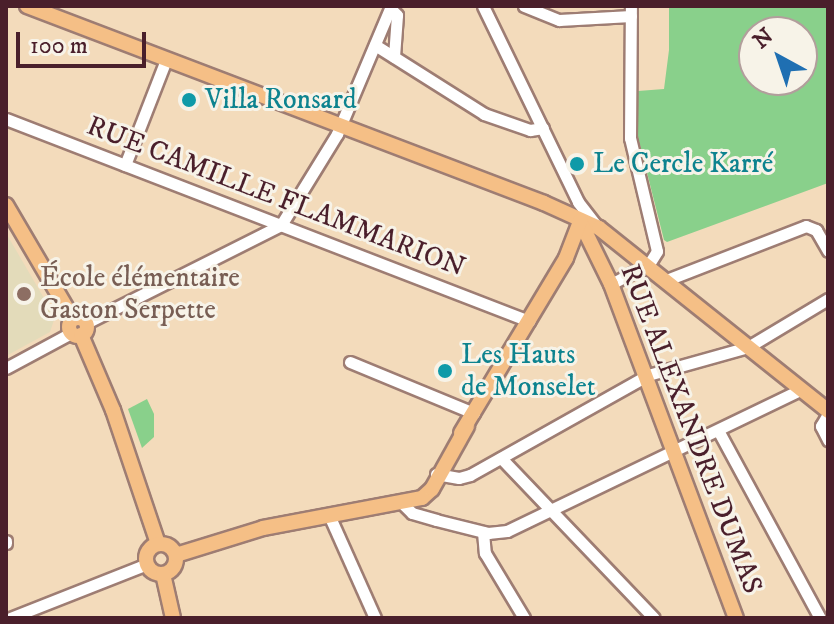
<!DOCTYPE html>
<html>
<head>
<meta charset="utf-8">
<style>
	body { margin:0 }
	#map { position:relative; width:834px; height:624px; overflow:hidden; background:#f3dbbb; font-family:"IM FELL DW Pica",serif }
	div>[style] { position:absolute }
	.built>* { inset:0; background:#e3dbba }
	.green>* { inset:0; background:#89d08b }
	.roads { filter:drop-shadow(2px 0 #9e7d73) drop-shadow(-2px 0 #9e7d73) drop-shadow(0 2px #9e7d73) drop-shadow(0 -2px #9e7d73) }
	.minor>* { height:11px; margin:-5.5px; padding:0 5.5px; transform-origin:5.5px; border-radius:5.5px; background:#fff }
	.major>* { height:14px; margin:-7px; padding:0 7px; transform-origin:7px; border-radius:7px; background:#f5bf86 }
	.major>.ring { margin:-7px; padding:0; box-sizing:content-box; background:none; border:14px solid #f5bf86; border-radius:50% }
	.dots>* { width:22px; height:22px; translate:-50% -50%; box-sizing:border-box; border:4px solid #f7f3e8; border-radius:50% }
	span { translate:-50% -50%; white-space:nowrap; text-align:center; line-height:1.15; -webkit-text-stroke:6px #f7f3e8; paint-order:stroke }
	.culture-label { font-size:28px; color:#0d838f }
	.left { translate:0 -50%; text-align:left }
	.street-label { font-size:28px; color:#4a1f2b }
	.education-label { font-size:28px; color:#785e54 }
	.frame { position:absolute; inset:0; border:8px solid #4a1f2b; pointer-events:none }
	.north { position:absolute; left:738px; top:16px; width:80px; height:80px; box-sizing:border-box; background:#f7f3e8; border:2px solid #b29e9c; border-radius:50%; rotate:320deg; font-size:22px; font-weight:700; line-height:32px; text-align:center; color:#4a1f2b }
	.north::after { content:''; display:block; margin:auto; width:28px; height:36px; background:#1f6fb2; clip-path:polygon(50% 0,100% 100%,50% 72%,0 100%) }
	.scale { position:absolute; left:16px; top:32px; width:130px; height:36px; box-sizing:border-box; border:4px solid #4a1f2b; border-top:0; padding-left:10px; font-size:24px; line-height:28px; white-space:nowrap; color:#4a1f2b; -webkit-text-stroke:6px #f7f3e8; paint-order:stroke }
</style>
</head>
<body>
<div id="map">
	<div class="built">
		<i style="clip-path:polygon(6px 233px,55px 317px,50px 332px,6px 356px)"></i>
	</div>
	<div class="green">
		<i style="clip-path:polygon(evenodd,669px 6px,828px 6px,828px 183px,667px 242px,664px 240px,638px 137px,638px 91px,664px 89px,669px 50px,669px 6px,754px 32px,802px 32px,802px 80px,754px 80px,754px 32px)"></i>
		<i style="clip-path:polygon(147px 399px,154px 414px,154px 437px,142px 448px,128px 409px)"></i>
	</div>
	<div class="roads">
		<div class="minor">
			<i style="left:483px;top:6px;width:218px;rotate:64.1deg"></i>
			<i style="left:578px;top:202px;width:29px;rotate:52deg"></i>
			<i style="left:524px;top:6px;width:38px;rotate:22deg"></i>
			<i style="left:559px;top:20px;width:72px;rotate:-3.2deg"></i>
			<i style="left:390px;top:8px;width:10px;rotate:45deg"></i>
			<i style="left:397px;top:15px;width:42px;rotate:94.1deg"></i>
			<i style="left:375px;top:45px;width:129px;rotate:32.3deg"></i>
			<i style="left:484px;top:114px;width:49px;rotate:19.2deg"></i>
			<i style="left:530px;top:130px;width:13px;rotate:-9deg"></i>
			<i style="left:6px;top:119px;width:561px;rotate:21.12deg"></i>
			<i style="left:125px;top:165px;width:113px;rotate:-68.7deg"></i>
			<i style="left:664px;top:281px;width:152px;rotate:-21.2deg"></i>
			<i style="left:806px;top:226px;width:11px;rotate:22deg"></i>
			<i style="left:816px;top:230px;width:24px;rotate:60deg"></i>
			<i style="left:611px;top:284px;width:43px;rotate:-27.8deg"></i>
			<i style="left:649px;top:264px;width:15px;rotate:-58deg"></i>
			<i style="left:657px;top:251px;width:116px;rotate:-103.4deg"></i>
			<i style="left:630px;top:138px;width:132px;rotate:-89.6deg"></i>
			<i style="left:86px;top:323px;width:218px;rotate:-26.7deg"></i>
			<i style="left:281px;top:225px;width:107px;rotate:-58.4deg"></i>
			<i style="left:337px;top:134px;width:139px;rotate:-67.1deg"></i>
			<i style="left:350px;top:362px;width:134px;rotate:22.4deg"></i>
			<i style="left:6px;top:368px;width:74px;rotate:-28.3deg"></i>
			<i style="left:828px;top:414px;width:14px;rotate:120deg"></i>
			<i style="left:821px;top:426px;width:16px;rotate:63deg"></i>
			<i style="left:719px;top:432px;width:212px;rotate:61.5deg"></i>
			<i style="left:501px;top:458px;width:221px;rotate:46.3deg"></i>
			<i style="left:436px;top:474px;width:23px;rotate:10deg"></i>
			<i style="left:459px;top:478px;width:11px;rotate:-15deg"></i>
			<i style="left:470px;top:475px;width:204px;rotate:-29.3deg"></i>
			<i style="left:648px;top:375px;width:104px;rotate:-15.6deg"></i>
			<i style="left:748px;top:347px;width:93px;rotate:-31deg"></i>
			<i style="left:402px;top:503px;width:14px;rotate:45deg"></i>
			<i style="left:412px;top:513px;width:25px;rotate:16deg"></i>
			<i style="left:436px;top:520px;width:54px;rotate:14deg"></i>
			<i style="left:488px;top:533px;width:19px;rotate:-6deg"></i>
			<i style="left:507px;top:531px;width:325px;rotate:-25.7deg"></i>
			<i style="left:329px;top:515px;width:113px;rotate:65.9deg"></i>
			<i style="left:483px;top:532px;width:21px;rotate:85deg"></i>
			<i style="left:485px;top:553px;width:76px;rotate:59deg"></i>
			<i style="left:6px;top:541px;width:2px;rotate:90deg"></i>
			<i style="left:10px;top:618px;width:147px;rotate:-21.5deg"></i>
		</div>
		<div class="major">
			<i style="left:27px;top:6px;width:553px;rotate:20.86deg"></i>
			<i style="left:544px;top:203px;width:60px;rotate:24.4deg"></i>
			<i style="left:599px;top:228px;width:293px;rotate:38.6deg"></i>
			<i style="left:6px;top:205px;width:132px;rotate:59.6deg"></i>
			<i style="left:580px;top:221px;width:70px;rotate:63.8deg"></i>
			<i style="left:611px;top:284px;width:357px;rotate:69.5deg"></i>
			<i class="ring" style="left:69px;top:318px;width:4px;height:4px"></i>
			<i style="left:81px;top:335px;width:82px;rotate:66.9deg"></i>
			<i style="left:113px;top:410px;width:141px;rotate:71.4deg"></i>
			<i style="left:461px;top:433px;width:204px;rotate:-59deg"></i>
			<i style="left:566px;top:258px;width:40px;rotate:-69deg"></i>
			<i class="ring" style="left:146px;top:544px;width:16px;height:16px"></i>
			<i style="left:176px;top:555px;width:91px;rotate:-17.2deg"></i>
			<i style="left:263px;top:528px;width:162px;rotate:-10.7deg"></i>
			<i style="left:422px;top:498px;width:13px;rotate:-42deg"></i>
			<i style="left:432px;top:489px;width:72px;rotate:-60.9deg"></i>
			<i style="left:163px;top:574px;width:45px;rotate:77.2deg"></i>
		</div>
	</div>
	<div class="dots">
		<i style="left:189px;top:100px;background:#0f9aa8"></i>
		<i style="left:577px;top:164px;background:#0f9aa8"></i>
		<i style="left:24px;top:294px;background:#8d6e63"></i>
		<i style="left:445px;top:371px;background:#0f9aa8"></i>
	</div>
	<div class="culture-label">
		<span class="left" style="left:205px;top:100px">Villa Ronsard</span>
		<span class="left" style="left:593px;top:164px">Le Cercle Karré</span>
		<span class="left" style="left:461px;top:371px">Les Hauts<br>de Monselet</span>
	</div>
	<div class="street-label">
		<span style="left:276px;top:197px;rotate:21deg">RUE CAMILLE FLAMMARION</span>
		<span style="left:691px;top:429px;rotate:69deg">RUE ALEXANDRE DUMAS</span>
	</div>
	<div class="education-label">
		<span class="left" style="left:40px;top:294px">École élémentaire<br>Gaston Serpette</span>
	</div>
	<div class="frame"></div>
	<div class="north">N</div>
	<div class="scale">100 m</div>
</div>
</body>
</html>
